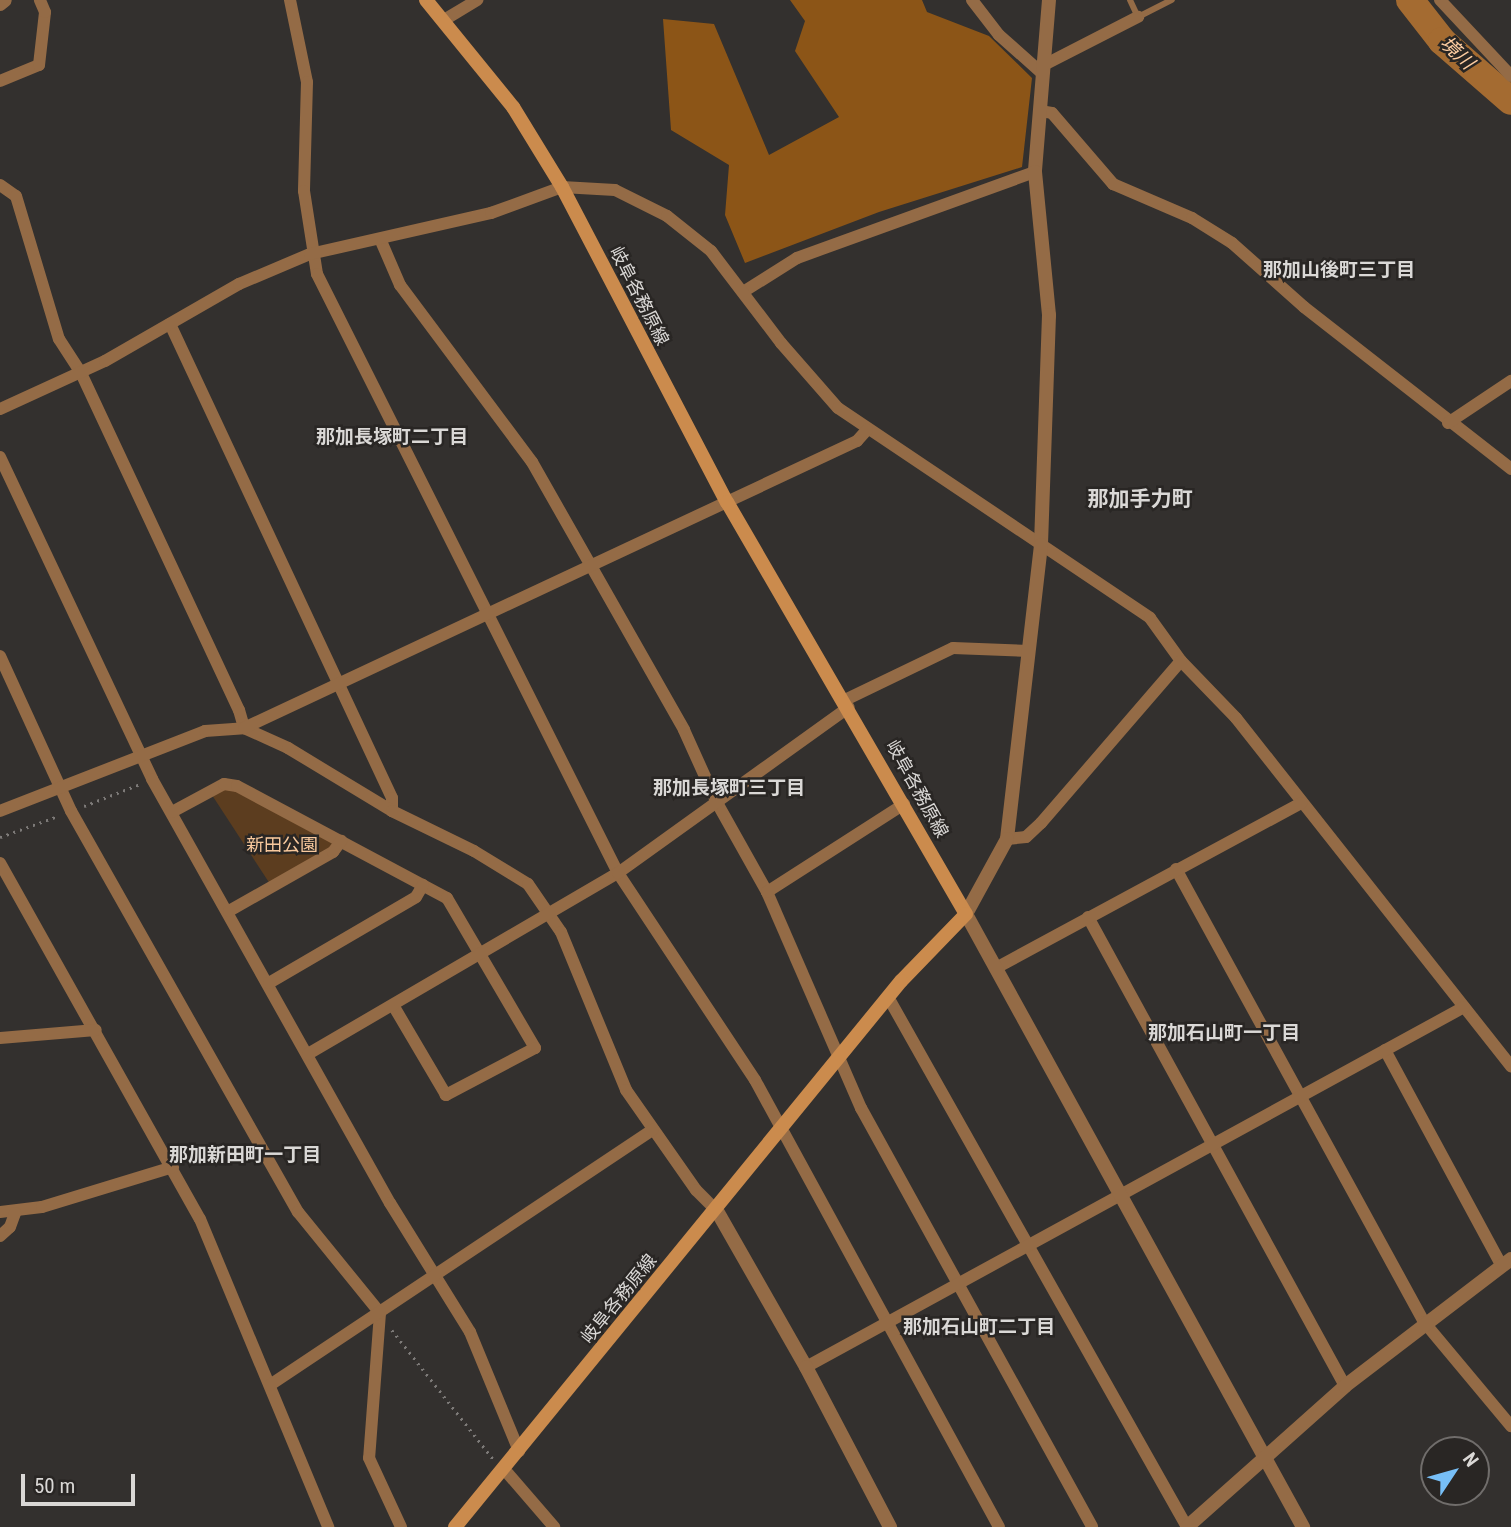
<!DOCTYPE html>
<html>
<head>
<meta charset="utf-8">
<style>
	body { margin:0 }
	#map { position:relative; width:1511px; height:1527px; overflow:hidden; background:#33302e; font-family:"Roboto Condensed","Noto Sans JP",sans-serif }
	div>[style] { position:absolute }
	.green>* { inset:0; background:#5c3d1f }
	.forest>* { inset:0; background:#8c5517 }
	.river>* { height:28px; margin:-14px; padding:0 14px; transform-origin:14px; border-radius:14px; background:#a46b31 }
	.path>* { height:2.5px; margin-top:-1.25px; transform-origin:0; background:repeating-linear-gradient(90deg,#7d7a78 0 2px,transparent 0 7px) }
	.service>* { height:6px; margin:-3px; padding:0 3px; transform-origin:3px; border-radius:3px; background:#946b46 }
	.minor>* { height:12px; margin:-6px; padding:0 6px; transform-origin:6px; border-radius:6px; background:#946b46 }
	.tertiary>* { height:14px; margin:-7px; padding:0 7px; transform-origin:7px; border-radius:7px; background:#946b46 }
	.secondary>* { height:14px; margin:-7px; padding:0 7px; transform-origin:7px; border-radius:7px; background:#cb8b4d }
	span { translate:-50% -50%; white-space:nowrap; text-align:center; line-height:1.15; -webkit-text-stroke:5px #292624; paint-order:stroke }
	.street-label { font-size:18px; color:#dad8d6 }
	.park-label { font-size:18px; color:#f9c99d }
	.water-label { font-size:19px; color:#fecda1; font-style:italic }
	.neighbourhood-label { font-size:19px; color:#dad8d6; font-weight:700 }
	.quarter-label { font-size:21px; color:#dad8d6; font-weight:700 }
	.north { position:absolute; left:1420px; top:1436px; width:70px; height:70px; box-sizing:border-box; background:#292624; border:2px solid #706d6b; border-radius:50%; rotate:54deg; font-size:19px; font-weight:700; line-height:28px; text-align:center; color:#dad8d6 }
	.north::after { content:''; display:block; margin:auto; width:24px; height:32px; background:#77bff7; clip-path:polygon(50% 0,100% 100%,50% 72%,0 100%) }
	.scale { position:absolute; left:21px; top:1474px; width:114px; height:32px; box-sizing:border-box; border:4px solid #dad8d6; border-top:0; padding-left:9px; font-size:21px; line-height:24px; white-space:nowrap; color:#dad8d6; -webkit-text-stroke:5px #292624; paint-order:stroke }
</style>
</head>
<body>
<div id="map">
	<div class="green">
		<i style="clip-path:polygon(224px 784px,341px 841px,272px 887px,210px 792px)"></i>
	</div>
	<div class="forest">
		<i style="clip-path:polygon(790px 0,922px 0,927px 12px,989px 36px,1032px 78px,1022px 167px,879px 212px,745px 263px,725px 215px,729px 165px,671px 130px,663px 19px,714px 24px,769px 155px,839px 117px,795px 51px,805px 21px)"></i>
	</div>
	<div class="river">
		<i style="left:1410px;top:0;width:52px;rotate:52deg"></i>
		<i style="left:1442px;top:41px;width:91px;rotate:41deg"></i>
	</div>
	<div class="path">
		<i style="left:84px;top:806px;width:60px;rotate:-21.4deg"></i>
		<i style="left:0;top:837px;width:62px;rotate:-19.9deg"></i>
		<i style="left:392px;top:1330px;width:165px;rotate:51.9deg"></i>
	</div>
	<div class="service">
		<i style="left:1130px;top:0;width:19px;rotate:65deg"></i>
		<i style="left:1138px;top:17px;width:38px;rotate:-27deg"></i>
	</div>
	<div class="minor">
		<i style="left:290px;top:0;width:84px;rotate:78.3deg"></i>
		<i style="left:307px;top:82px;width:109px;rotate:91.6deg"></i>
		<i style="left:304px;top:191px;width:84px;rotate:81.1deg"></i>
		<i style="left:317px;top:274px;width:670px;rotate:63.32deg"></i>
		<i style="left:618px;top:873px;width:248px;rotate:56.5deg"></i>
		<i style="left:755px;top:1080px;width:509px;rotate:61.37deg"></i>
		<i style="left:972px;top:0;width:44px;rotate:52.4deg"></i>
		<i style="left:999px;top:35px;width:59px;rotate:41.6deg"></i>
		<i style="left:1440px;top:0;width:104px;rotate:46.9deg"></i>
		<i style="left:444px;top:20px;width:39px;rotate:-31deg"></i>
		<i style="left:1044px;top:65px;width:106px;rotate:-27.1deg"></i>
		<i style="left:0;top:81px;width:42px;rotate:-22.3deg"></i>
		<i style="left:39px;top:65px;width:53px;rotate:-83.5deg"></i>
		<i style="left:45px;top:12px;width:13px;rotate:-113deg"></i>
		<i style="left:1040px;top:111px;width:12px;rotate:9deg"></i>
		<i style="left:1052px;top:113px;width:94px;rotate:49.3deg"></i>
		<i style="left:1113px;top:184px;width:86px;rotate:23.3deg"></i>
		<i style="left:1192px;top:218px;width:47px;rotate:32deg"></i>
		<i style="left:1232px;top:243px;width:96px;rotate:41.6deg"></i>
		<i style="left:1304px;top:307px;width:263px;rotate:38deg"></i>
		<i style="left:0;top:185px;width:19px;rotate:35deg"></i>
		<i style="left:16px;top:196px;width:149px;rotate:73.3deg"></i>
		<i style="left:59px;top:339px;width:40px;rotate:57.1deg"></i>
		<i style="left:81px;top:373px;width:372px;rotate:64.9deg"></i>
		<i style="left:239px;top:710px;width:19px;rotate:74deg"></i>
		<i style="left:381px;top:241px;width:48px;rotate:66.6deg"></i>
		<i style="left:400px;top:285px;width:221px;rotate:53.3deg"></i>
		<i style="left:532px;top:462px;width:308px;rotate:60.4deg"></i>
		<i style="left:684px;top:730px;width:78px;rotate:65.7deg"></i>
		<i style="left:716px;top:801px;width:104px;rotate:60.7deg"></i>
		<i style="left:767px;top:892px;width:236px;rotate:66.5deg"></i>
		<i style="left:861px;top:1108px;width:478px;rotate:61.1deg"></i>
		<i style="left:743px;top:292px;width:64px;rotate:-32.2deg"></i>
		<i style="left:797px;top:258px;width:253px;rotate:-19.9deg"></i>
		<i style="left:170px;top:324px;width:523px;rotate:64.9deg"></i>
		<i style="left:392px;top:798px;width:13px;rotate:90deg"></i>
		<i style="left:0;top:409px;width:115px;rotate:-24.6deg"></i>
		<i style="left:105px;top:361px;width:155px;rotate:-29.9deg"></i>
		<i style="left:239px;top:284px;width:77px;rotate:-22.9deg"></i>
		<i style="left:310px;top:254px;width:186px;rotate:-12.8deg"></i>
		<i style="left:491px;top:213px;width:76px;rotate:-20.1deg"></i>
		<i style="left:562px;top:187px;width:53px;rotate:3.2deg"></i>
		<i style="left:615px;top:190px;width:58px;rotate:26.6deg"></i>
		<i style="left:667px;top:216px;width:56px;rotate:38.5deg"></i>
		<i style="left:711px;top:251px;width:116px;rotate:52.7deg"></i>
		<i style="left:781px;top:343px;width:86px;rotate:48.8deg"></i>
		<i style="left:838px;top:408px;width:376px;rotate:33.9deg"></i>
		<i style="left:1150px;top:618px;width:53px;rotate:54.2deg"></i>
		<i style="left:1181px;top:661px;width:79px;rotate:46deg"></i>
		<i style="left:1236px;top:718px;width:444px;rotate:51.7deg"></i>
		<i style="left:1448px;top:423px;width:76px;rotate:-33.7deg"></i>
		<i style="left:0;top:457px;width:356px;rotate:64.7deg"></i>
		<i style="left:152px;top:779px;width:486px;rotate:60.7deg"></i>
		<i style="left:390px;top:1203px;width:152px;rotate:58.2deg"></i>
		<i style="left:470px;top:1332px;width:129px;rotate:67.6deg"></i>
		<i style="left:0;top:656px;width:170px;rotate:65.4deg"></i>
		<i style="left:71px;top:811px;width:461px;rotate:60.5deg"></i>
		<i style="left:298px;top:1212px;width:130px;rotate:50.9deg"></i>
		<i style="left:380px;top:1313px;width:145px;rotate:94.3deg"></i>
		<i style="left:369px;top:1458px;width:76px;rotate:65.1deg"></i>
		<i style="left:845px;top:700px;width:120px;rotate:-25.7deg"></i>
		<i style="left:953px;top:648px;width:76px;rotate:2.3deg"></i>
		<i style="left:244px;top:728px;width:48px;rotate:24.4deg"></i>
		<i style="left:288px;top:748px;width:122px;rotate:31.2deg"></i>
		<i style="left:392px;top:811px;width:91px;rotate:26deg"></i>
		<i style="left:474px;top:851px;width:63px;rotate:31.4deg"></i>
		<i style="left:528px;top:884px;width:58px;rotate:55.5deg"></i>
		<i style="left:561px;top:932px;width:171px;rotate:67.6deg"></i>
		<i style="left:626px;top:1090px;width:122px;rotate:55deg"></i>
		<i style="left:696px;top:1190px;width:30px;rotate:45deg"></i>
		<i style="left:0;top:811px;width:220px;rotate:-21.3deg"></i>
		<i style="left:205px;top:731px;width:39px;rotate:-4deg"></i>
		<i style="left:244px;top:728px;width:677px;rotate:-25.09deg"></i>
		<i style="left:857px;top:441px;width:15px;rotate:-48deg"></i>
		<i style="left:172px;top:812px;width:59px;rotate:-28.3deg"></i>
		<i style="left:224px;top:784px;width:13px;rotate:9deg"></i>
		<i style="left:237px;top:786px;width:238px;rotate:28.1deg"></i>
		<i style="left:447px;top:898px;width:174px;rotate:59.6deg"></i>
		<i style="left:535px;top:1048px;width:101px;rotate:152.2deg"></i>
		<i style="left:446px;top:1095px;width:104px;rotate:-120.5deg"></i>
		<i style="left:1007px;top:839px;width:19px;rotate:-6deg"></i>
		<i style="left:1026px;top:837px;width:21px;rotate:-43deg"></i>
		<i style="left:1041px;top:823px;width:214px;rotate:-49.2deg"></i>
		<i style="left:0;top:863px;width:408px;rotate:60.7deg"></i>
		<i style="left:200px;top:1219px;width:334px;rotate:67.4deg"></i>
		<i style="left:1176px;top:869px;width:516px;rotate:61.3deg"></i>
		<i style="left:1424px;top:1322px;width:136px;rotate:50.1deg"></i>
		<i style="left:767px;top:892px;width:163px;rotate:-32.7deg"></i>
		<i style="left:229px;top:911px;width:120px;rotate:-29.6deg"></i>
		<i style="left:333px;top:852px;width:14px;rotate:-54deg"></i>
		<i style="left:1088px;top:917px;width:535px;rotate:61.28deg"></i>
		<i style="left:996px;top:968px;width:347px;rotate:-28.4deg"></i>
		<i style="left:269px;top:983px;width:170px;rotate:-30.3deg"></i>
		<i style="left:416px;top:897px;width:14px;rotate:-60deg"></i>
		<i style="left:888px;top:997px;width:609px;rotate:60.57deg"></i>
		<i style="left:0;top:1038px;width:96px;rotate:-4.8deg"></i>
		<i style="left:1385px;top:1050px;width:246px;rotate:61.6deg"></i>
		<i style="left:308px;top:1054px;width:359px;rotate:-30.3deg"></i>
		<i style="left:618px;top:873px;width:284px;rotate:-35.7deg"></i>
		<i style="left:0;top:1212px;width:42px;rotate:-6.8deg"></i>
		<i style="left:42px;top:1207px;width:137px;rotate:-17deg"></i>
		<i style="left:0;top:1236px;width:13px;rotate:-42deg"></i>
		<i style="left:10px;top:1227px;width:15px;rotate:-70deg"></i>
		<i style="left:806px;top:1367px;width:750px;rotate:-28.68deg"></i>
		<i style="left:270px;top:1385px;width:460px;rotate:-33.7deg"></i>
		<i style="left:504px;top:1469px;width:77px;rotate:49.2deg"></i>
	</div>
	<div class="tertiary">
		<i style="left:1049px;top:0;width:173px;rotate:94.7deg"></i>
		<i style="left:1035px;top:172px;width:144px;rotate:84.4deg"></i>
		<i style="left:1049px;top:315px;width:230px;rotate:92deg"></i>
		<i style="left:1041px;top:545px;width:296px;rotate:96.6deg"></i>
		<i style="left:1007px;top:839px;width:85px;rotate:118.7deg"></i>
		<i style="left:966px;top:914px;width:700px;rotate:61.2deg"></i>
		<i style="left:0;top:4px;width:6px;rotate:-39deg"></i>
		<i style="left:717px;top:1211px;width:180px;rotate:60.3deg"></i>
		<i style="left:806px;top:1367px;width:181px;rotate:62.3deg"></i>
		<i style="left:1187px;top:1527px;width:212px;rotate:-41.7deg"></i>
		<i style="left:1345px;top:1386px;width:209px;rotate:-37.4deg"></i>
	</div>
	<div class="secondary">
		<i style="left:426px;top:0;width:138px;rotate:50.9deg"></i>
		<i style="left:513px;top:107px;width:94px;rotate:58.5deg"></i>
		<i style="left:562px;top:187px;width:356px;rotate:62.4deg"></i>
		<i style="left:727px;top:502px;width:476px;rotate:59.9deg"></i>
		<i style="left:966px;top:914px;width:93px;rotate:134.1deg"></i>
		<i style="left:901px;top:981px;width:705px;rotate:129.24deg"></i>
	</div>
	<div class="street-label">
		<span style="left:639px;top:296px;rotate:63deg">岐阜各務原線</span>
		<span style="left:917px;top:789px;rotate:61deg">岐阜各務原線</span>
		<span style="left:619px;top:1299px;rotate:-51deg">岐阜各務原線</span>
	</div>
	<div class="park-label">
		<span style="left:282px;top:845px">新田公園</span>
	</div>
	<div class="water-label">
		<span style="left:1457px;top:53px;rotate:43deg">境川</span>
	</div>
	<div class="neighbourhood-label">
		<span style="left:1339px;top:270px">那加山後町三丁目</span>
		<span style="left:392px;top:437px">那加長塚町二丁目</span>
		<span style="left:729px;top:788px">那加長塚町三丁目</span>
		<span style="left:1224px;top:1033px">那加石山町一丁目</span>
		<span style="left:245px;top:1155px">那加新田町一丁目</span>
		<span style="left:979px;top:1327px">那加石山町二丁目</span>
	</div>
	<div class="quarter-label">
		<span style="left:1140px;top:499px">那加手力町</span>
	</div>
	<div class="north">N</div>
	<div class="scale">50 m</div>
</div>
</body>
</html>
